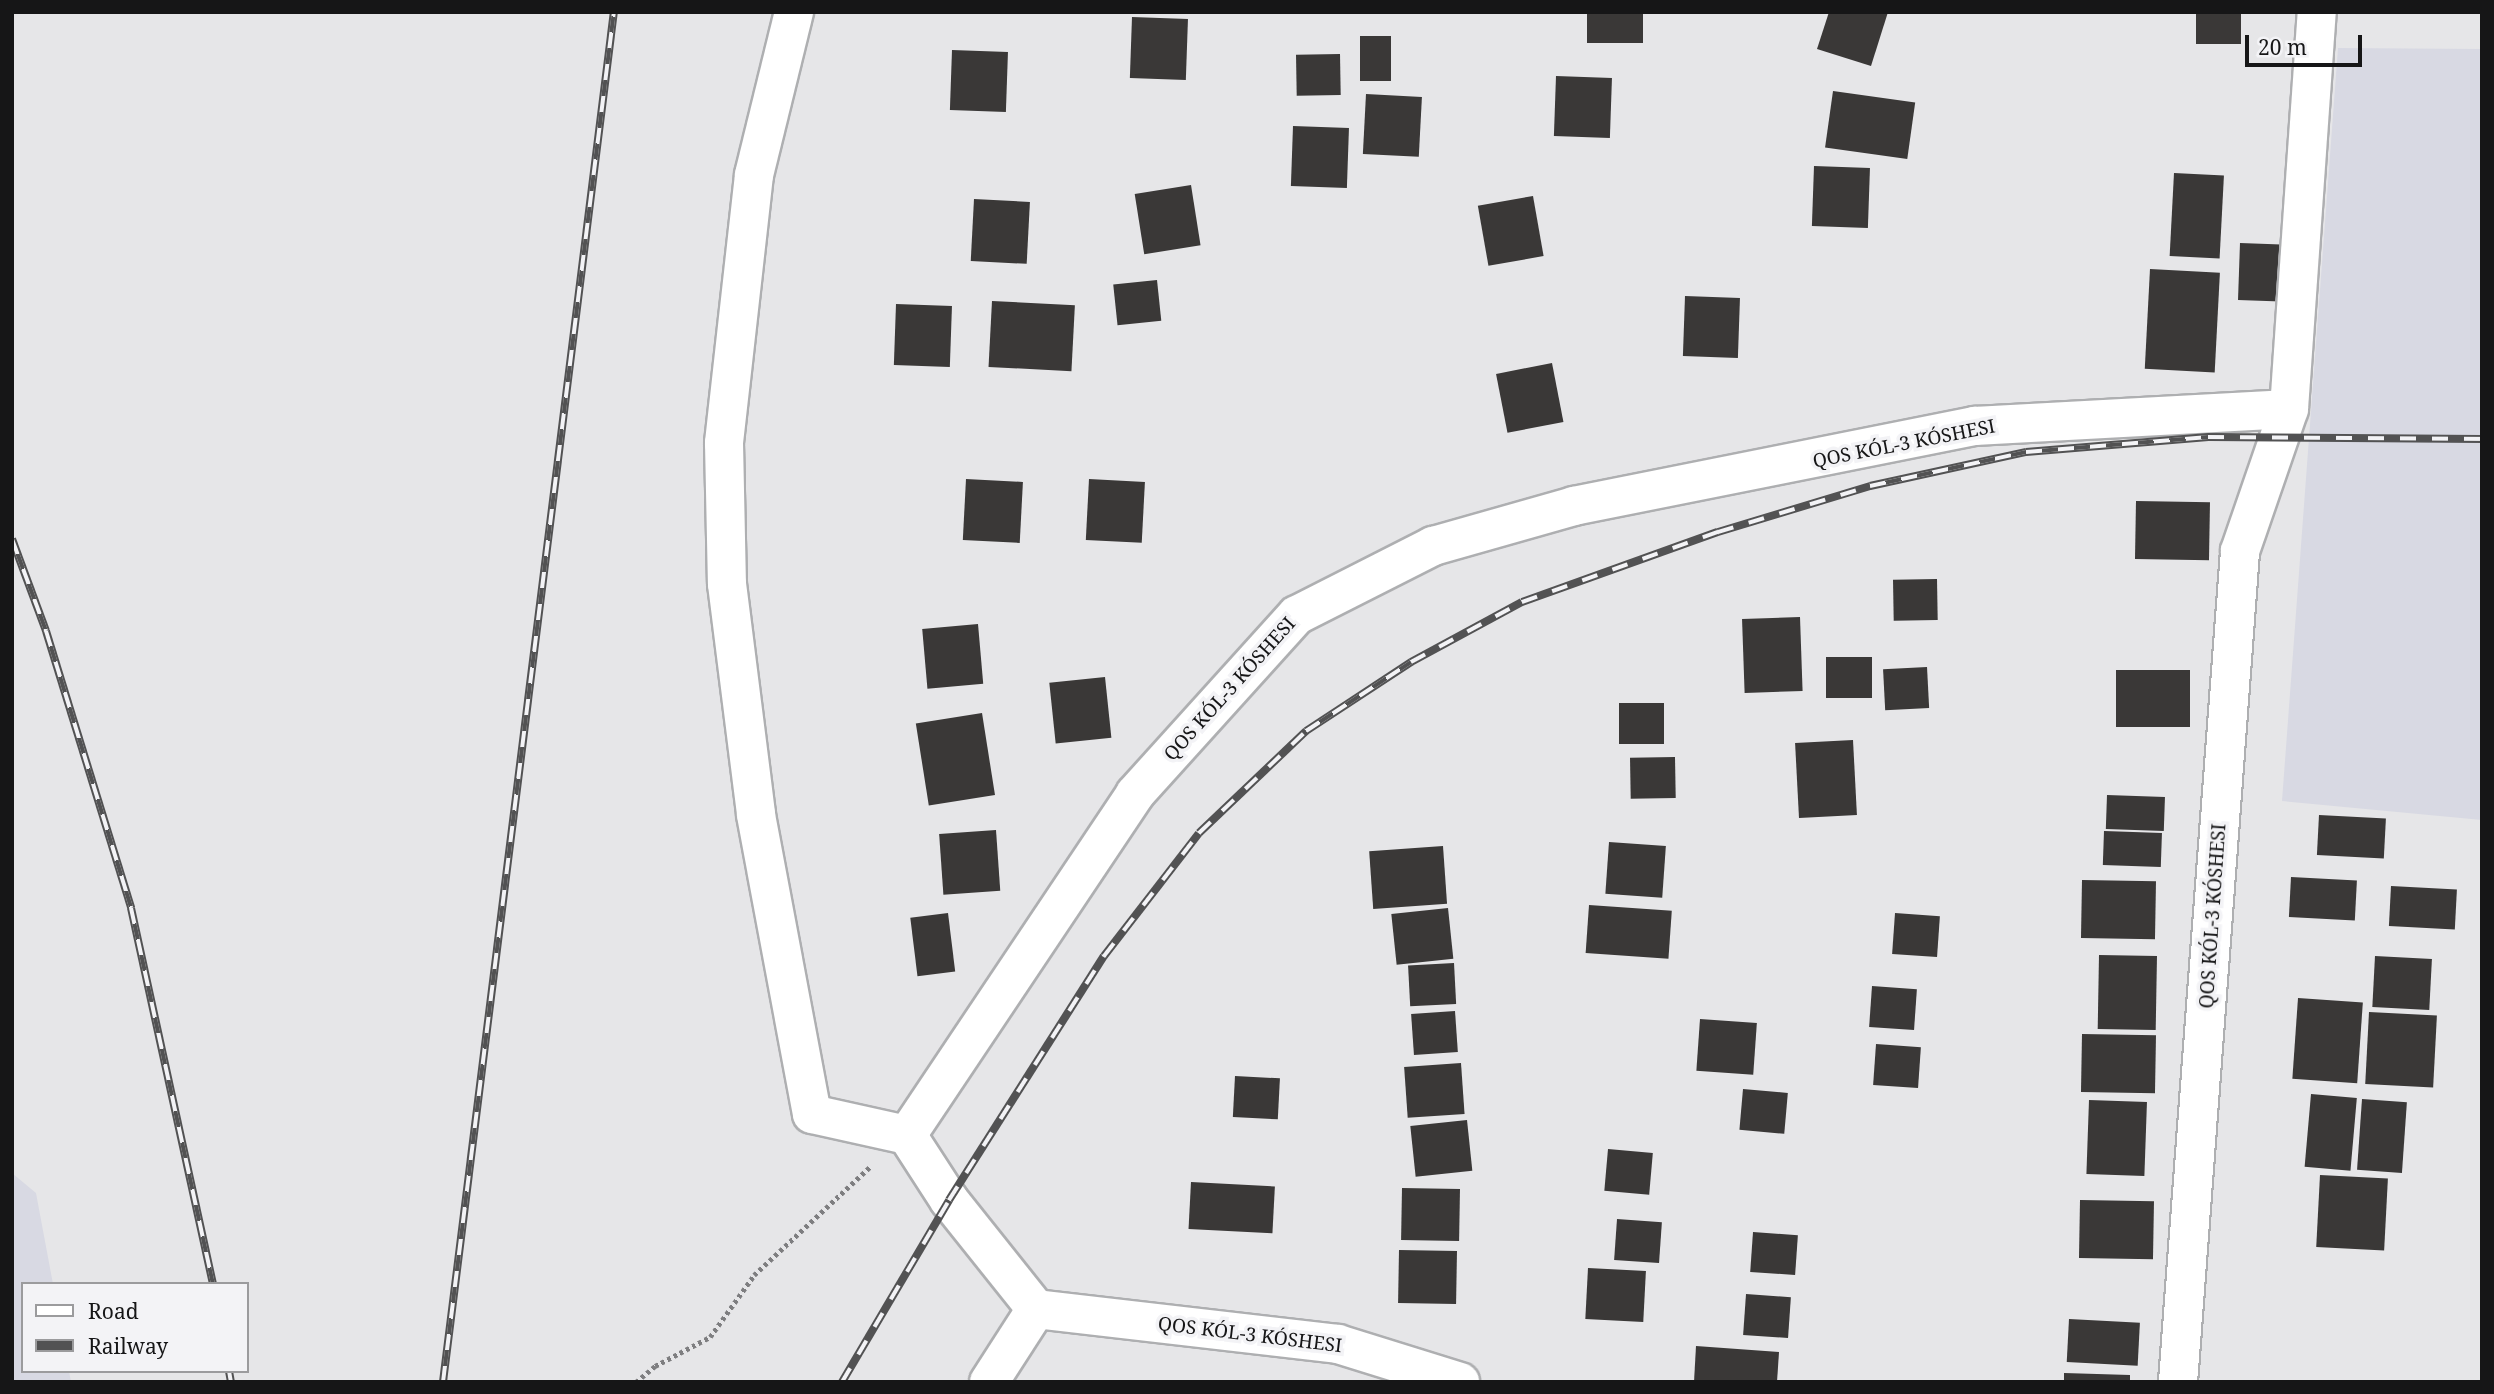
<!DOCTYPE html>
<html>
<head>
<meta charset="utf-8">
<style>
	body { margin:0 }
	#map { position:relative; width:2494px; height:1394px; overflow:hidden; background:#e6e6e8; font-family:"Noto Serif",serif }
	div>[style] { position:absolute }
	.built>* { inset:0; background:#d8d9e3 }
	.building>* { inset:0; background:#3a3837; transform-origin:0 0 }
	.path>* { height:4.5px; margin-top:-2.25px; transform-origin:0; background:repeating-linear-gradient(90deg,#7e7e80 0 3.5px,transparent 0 7px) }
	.roads { filter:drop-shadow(2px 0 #aeafb1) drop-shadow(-2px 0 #aeafb1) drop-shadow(0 2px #aeafb1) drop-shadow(0 -2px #aeafb1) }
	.minor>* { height:38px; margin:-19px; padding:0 19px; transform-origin:19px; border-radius:19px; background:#fff }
	.rail>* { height:8px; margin-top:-4px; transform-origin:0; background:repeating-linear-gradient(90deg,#f3f3f6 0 16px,#525253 0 32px); box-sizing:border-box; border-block:2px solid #525253 }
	span { translate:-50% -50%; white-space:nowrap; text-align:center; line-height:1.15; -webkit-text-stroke:7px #f3f3f6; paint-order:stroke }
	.street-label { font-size:19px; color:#161617 }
	.frame { position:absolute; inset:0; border:14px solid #161617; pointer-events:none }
	.legend { position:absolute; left:21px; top:1282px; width:228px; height:91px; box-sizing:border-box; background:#f3f3f6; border:2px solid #9b9b9d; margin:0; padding:9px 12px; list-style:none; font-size:21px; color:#161617 }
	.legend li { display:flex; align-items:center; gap:14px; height:35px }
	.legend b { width:35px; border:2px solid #9b9b9d }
	.scale { position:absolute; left:2245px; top:35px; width:117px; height:32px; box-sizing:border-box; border:4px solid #161617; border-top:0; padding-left:9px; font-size:21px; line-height:24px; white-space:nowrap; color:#161617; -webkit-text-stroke:5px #f3f3f6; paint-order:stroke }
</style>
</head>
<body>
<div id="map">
	<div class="built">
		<i style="clip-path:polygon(2338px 48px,2482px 49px,2482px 820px,2282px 801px)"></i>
		<i style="clip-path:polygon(12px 1173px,36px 1193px,53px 1284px,23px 1284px,23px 1371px,69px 1371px,71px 1382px,12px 1382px)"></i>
	</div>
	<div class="building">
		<i style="left:1587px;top:12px;width:56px;height:31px"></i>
		<i style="clip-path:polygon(1829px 12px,1888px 12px,1871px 66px,1817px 49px)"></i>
		<i style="left:2196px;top:12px;width:45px;height:32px"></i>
		<i style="left:1132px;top:17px;width:56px;height:61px;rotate:2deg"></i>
		<i style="left:1360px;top:36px;width:31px;height:45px"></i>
		<i style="left:952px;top:50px;width:56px;height:60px;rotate:2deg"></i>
		<i style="left:1340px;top:54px;width:41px;height:44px;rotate:89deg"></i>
		<i style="left:1556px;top:76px;width:56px;height:60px;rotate:2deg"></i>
		<i style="left:1833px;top:91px;width:83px;height:57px;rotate:8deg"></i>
		<i style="left:1366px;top:94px;width:56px;height:60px;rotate:3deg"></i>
		<i style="left:1293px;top:126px;width:56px;height:60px;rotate:2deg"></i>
		<i style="left:1814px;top:166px;width:56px;height:60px;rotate:2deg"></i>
		<i style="left:2174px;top:173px;width:50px;height:83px;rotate:3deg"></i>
		<i style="left:1191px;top:185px;width:61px;height:57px;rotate:81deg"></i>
		<i style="left:1533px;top:196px;width:61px;height:56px;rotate:80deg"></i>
		<i style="left:974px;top:199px;width:56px;height:62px;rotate:3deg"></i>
		<i style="left:2240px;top:243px;width:51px;height:57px;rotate:2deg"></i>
		<i style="left:2150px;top:269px;width:70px;height:100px;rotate:3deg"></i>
		<i style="left:1157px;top:280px;width:41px;height:44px;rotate:84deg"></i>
		<i style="left:1685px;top:296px;width:55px;height:60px;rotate:2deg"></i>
		<i style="left:992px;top:301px;width:83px;height:66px;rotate:3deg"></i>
		<i style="left:896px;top:304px;width:56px;height:61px;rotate:2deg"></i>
		<i style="left:1552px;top:363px;width:60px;height:57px;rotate:79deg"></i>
		<i style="left:966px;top:479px;width:57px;height:61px;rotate:3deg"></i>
		<i style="left:1089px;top:479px;width:56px;height:61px;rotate:3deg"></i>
		<i style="left:2136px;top:501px;width:74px;height:58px;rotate:1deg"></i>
		<i style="left:1937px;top:579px;width:41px;height:44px;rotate:89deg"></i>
		<i style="left:1800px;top:617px;width:74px;height:58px;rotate:88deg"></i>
		<i style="left:978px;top:624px;width:60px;height:56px;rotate:85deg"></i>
		<i style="left:1872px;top:657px;width:41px;height:46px;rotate:90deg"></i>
		<i style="left:1927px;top:667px;width:41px;height:44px;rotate:87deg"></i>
		<i style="left:2116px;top:670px;width:74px;height:57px"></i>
		<i style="left:1105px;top:677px;width:61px;height:56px;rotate:84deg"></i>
		<i style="left:1664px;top:703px;width:41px;height:45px;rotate:90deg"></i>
		<i style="left:982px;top:713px;width:83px;height:67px;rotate:81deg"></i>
		<i style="left:1853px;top:740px;width:75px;height:58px;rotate:87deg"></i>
		<i style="left:1675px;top:757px;width:41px;height:45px;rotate:89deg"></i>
		<i style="left:2107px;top:795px;width:58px;height:34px;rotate:2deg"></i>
		<i style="left:2319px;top:815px;width:67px;height:40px;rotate:3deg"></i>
		<i style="left:996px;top:830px;width:61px;height:57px;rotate:86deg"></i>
		<i style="left:2104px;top:831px;width:58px;height:34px;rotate:2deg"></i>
		<i style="left:1609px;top:842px;width:57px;height:52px;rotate:4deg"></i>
		<i style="left:1443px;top:846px;width:58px;height:74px;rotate:86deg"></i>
		<i style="left:2291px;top:877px;width:66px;height:40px;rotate:3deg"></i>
		<i style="left:2082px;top:880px;width:74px;height:58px;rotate:1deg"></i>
		<i style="left:2391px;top:886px;width:66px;height:40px;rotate:3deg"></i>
		<i style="left:1589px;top:905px;width:83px;height:48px;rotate:4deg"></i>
		<i style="left:1448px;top:908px;width:51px;height:57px;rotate:84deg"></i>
		<i style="left:948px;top:913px;width:59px;height:38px;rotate:83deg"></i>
		<i style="left:1895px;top:913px;width:45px;height:41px;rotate:4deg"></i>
		<i style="left:2099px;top:955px;width:58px;height:74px;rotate:1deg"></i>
		<i style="left:2375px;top:956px;width:57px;height:51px;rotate:3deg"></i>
		<i style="left:1454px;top:963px;width:41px;height:46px;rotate:87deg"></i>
		<i style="left:1872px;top:986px;width:45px;height:41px;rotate:4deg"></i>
		<i style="left:2298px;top:998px;width:65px;height:81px;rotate:4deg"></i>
		<i style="left:1455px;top:1011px;width:41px;height:44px;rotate:86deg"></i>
		<i style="left:2369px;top:1012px;width:68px;height:72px;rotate:3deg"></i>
		<i style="left:1700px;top:1019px;width:57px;height:52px;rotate:4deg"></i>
		<i style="left:2082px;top:1034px;width:74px;height:58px;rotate:1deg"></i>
		<i style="left:1876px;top:1044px;width:45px;height:41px;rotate:4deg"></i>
		<i style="left:1461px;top:1063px;width:51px;height:57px;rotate:86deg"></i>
		<i style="left:1235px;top:1076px;width:45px;height:41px;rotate:3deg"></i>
		<i style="left:1743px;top:1089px;width:45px;height:41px;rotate:5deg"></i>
		<i style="left:2311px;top:1094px;width:46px;height:73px;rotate:5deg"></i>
		<i style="left:2362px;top:1099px;width:45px;height:71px;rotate:4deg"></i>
		<i style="left:2089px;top:1100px;width:58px;height:74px;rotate:2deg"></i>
		<i style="left:1467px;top:1120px;width:51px;height:57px;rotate:84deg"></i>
		<i style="left:1608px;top:1149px;width:45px;height:42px;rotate:5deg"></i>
		<i style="left:2320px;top:1175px;width:68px;height:72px;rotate:3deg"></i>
		<i style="left:1191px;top:1182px;width:84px;height:47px;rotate:3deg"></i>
		<i style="left:1402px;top:1188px;width:58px;height:52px;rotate:1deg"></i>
		<i style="left:2080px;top:1200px;width:74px;height:58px;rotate:1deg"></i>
		<i style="left:1617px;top:1219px;width:45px;height:41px;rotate:4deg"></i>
		<i style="left:1753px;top:1232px;width:45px;height:40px;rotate:4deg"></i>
		<i style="left:1399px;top:1250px;width:58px;height:53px;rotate:1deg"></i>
		<i style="left:1588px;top:1268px;width:58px;height:51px;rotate:3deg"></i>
		<i style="left:1746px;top:1294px;width:45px;height:41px;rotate:4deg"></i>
		<i style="left:2069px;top:1319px;width:71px;height:43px;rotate:3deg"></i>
		<i style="clip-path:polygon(1696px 1346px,1779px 1352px,1777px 1382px,1694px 1382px)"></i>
		<i style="clip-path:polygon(2064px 1373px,2130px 1375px,2130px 1382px,2064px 1382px)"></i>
	</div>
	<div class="path">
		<i style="left:636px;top:1382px;width:25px;rotate:-40deg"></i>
		<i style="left:655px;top:1366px;width:62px;rotate:-27.8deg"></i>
		<i style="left:710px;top:1337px;width:76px;rotate:-54.6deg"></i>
		<i style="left:754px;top:1275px;width:158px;rotate:-43deg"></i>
	</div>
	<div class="roads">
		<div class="minor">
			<i style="left:794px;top:12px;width:168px;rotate:103.8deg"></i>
			<i style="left:754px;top:175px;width:270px;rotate:96.4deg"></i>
			<i style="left:724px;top:443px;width:141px;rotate:88.8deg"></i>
			<i style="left:727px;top:584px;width:233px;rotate:82.8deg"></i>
			<i style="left:756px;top:815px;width:304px;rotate:79.4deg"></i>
			<i style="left:812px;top:1114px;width:97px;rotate:12.5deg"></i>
			<i style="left:907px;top:1135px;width:77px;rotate:57.1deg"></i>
			<i style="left:949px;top:1200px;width:139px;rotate:51.4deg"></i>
			<i style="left:907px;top:1135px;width:410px;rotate:-56.2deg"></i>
			<i style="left:1135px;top:794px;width:241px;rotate:-47.9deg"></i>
			<i style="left:1297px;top:615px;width:153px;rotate:-26.9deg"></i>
			<i style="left:1433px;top:546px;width:147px;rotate:-15.8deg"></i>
			<i style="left:1574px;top:506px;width:409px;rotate:-11.3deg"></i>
			<i style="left:1975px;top:426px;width:314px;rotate:-3.1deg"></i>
			<i style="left:1036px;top:1309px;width:304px;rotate:6.6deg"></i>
			<i style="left:1338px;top:1344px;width:128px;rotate:17.3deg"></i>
			<i style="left:989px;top:1382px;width:87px;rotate:-57.2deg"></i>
			<i style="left:2178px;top:1382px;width:833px;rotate:-85.73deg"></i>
			<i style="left:2240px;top:551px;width:150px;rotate:-71deg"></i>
			<i style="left:2289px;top:409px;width:398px;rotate:-86deg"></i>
		</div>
	</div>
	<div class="rail">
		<i style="left:12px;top:539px;width:98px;rotate:69.7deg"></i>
		<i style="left:46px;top:631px;width:290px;rotate:72.9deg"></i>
		<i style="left:131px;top:908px;width:385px;rotate:77.7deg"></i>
		<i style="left:229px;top:1371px;width:11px;rotate:80deg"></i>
		<i style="left:443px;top:1382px;width:1381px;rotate:-82.89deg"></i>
		<i style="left:842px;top:1382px;width:211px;rotate:-59.5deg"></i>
		<i style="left:949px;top:1200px;width:289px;rotate:-57.6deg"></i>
		<i style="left:1104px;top:956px;width:155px;rotate:-52.3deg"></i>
		<i style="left:1199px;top:833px;width:148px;rotate:-43.6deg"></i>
		<i style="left:1306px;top:731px;width:126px;rotate:-33.3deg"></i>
		<i style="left:1411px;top:662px;width:126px;rotate:-28.4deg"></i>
		<i style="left:1522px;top:602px;width:208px;rotate:-19.7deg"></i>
		<i style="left:1718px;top:532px;width:159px;rotate:-16.8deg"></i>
		<i style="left:1870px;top:486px;width:160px;rotate:-12.3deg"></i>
		<i style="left:2026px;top:452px;width:183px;rotate:-4.7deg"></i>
		<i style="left:2208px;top:437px;width:274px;rotate:0.4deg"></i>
	</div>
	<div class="street-label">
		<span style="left:1904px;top:444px;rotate:-11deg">QOS KÓL-3 KÓSHESI</span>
		<span style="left:1230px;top:689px;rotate:-48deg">QOS KÓL-3 KÓSHESI</span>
		<span style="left:2213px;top:916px;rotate:-86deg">QOS KÓL-3 KÓSHESI</span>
		<span style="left:1250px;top:1335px;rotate:7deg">QOS KÓL-3 KÓSHESI</span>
	</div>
	<div class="frame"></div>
	<ul class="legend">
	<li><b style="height:9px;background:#fff"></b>Road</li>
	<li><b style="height:9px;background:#525253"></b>Railway</li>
	</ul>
	<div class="scale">20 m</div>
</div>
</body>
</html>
